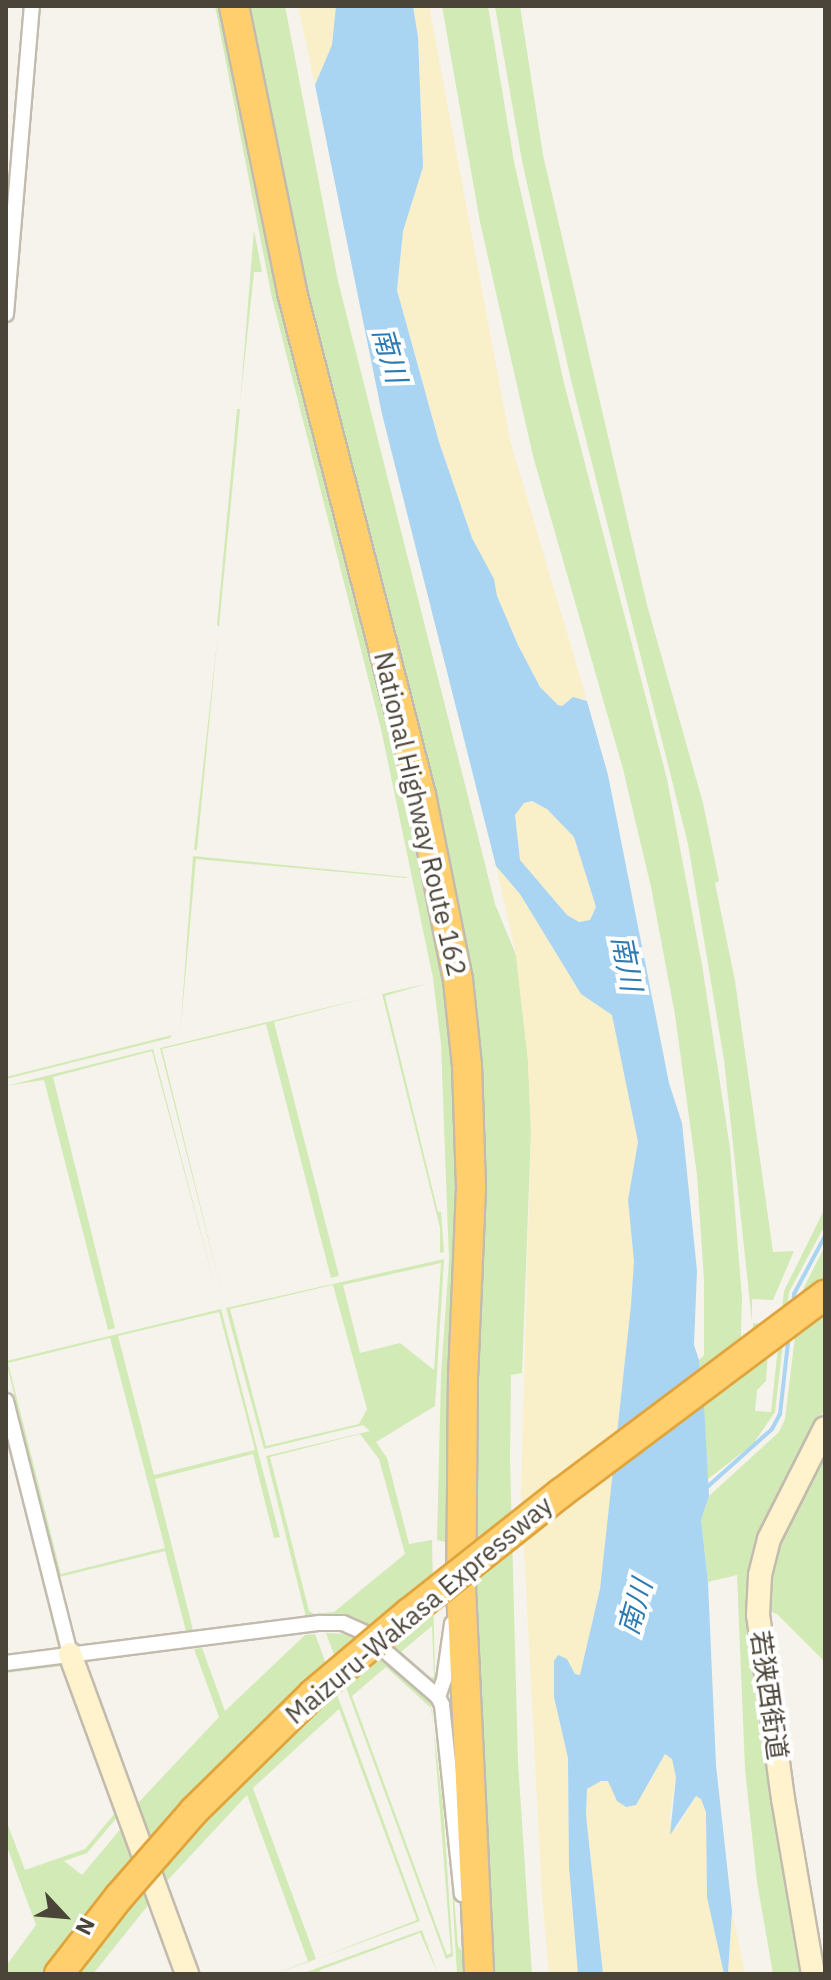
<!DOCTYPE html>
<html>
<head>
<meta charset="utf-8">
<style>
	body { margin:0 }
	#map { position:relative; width:831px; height:1980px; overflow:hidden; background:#f6f3ec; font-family:"IBM Plex Sans","Noto Sans JP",sans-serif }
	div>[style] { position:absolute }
	.green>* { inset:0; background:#d2eab5 }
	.sand>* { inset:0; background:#f9efc9 }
	.water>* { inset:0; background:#a9d4f2 }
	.stream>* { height:4px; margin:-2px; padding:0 2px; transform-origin:2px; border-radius:2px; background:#a9d4f2 }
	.roads { filter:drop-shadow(2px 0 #c2bbae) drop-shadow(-2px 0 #c2bbae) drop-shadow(0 2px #c2bbae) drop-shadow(0 -2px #c2bbae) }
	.street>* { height:14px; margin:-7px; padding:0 7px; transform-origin:7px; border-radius:7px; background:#fff }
	.secondary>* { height:22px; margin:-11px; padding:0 11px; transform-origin:11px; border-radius:11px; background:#fff3cd }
	.highway>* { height:28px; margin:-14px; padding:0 14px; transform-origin:14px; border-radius:14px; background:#ffcf6e }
	.bridges { filter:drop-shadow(2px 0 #e0a43c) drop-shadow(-2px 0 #e0a43c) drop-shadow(0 2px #e0a43c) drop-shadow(0 -2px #e0a43c) }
	.highway-bridge>* { height:28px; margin:-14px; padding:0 14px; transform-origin:14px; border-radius:14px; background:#ffcf6e }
	span { translate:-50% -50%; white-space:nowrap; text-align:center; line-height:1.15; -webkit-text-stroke:8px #fff; paint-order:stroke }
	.street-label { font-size:26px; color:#4b4439 }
	.water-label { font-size:28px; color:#2e7ab2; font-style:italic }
	.frame { position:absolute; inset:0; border:8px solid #4b4439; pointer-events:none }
	.north { position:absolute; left:24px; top:1876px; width:80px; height:80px; -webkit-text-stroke:6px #fff; paint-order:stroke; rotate:116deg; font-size:22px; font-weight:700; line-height:32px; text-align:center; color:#4b4439 }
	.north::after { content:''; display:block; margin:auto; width:28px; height:36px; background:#4b4439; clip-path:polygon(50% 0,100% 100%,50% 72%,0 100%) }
</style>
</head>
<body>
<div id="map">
	<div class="green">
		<i style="clip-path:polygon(215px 6px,226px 6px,430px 865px,460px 1067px,454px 1544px,437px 1540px,441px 1375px,449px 1260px,441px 1044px,433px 978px,381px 729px,272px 298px)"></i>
		<i style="clip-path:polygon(241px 6px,285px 6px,338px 281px,495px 904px,516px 955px,528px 1060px,531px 1132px,522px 1373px,511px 1375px,510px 1458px,518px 1762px,532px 1974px,486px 1974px,474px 1764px,476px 1111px)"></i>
		<i style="clip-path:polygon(442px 6px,488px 6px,514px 162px,564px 383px,667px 779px,702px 965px,730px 1148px,742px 1298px,740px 1364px,751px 1363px,753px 1323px,770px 1324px,766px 1381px,757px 1390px,755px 1411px,771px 1412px,784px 1291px,825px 1208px,825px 1225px,789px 1292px,775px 1412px,753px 1444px,708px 1479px,699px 1360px,704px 1355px,704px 1280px,697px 1175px,675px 1015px,651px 887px,623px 769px,533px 456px,480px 222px)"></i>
		<i style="clip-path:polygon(495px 6px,520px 6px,543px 155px,647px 605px,703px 803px,719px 881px,715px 883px,735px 981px,773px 1252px,794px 1251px,773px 1300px,752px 1299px,752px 1322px,724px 1060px,688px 844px,571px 380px,522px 161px)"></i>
		<i style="clip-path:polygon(254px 230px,262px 272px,254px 272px,240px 403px)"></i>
		<i style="clip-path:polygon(237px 409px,240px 409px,219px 627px,217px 625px)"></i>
		<i style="clip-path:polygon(218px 632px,197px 850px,194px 850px)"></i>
		<i style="clip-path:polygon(193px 856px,407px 877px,407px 878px,196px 859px,180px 1035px)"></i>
		<i style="clip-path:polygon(429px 983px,385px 996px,438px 1212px,441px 1212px,444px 1252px,440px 1253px,440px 1228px,382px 994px)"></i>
		<i style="clip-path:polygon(374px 996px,274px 1022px,339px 1276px,331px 1278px,266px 1024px,162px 1049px,224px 1302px,160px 1048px)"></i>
		<i style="clip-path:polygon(172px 1035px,170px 1038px,6px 1079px,6px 1077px)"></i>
		<i style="clip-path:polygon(153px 1049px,219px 1302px,152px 1051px,53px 1077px,115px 1328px,108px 1330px,44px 1080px,6px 1086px)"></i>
		<i style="clip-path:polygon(825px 1246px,825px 1407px,757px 1552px,806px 1974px,773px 1974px,757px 1882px,745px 1769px,737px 1575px,708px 1582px,701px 1520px,709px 1496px,779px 1432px,785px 1419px,800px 1295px)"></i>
		<i style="clip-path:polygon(evenodd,444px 1259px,435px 1406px,376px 1442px,387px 1458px,409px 1544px,432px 1540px,435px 1679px,430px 1680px,362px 1622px,343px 1615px,306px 1617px,266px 1456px,370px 1431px,363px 1425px,264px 1449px,226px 1308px,444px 1259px,441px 1263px,434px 1370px,400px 1343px,360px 1353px,343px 1285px,441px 1263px,444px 1259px,333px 1285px,367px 1409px,359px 1424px,266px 1446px,230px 1309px,333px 1285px,444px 1259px,360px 1434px,379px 1459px,405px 1554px,334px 1612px,314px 1614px,309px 1611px,270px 1457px,360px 1434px,444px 1259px,432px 1626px,434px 1677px,430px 1678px,401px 1652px,432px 1626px)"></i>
		<i style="clip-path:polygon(evenodd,221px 1309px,280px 1537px,274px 1538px,253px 1454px,155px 1479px,193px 1630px,186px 1631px,165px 1551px,59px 1577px,6px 1361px,221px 1309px,219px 1312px,255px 1450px,154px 1475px,118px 1336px,219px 1312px,221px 1309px,110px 1338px,165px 1548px,61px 1574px,8px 1363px,110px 1338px)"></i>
		<i style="clip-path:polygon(6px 1436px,60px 1647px,57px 1651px,6px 1657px,55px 1649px,58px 1646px)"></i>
		<i style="clip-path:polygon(825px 1448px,825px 1662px,777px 1614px,768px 1611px,771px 1571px,779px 1539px)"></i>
		<i style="clip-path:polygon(evenodd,326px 1633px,345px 1634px,363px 1642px,430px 1699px,443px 1806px,453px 1956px,446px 1959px,326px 1633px,386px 1667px,432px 1709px,451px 1953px,447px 1955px,352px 1696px,386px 1667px)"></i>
		<i style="clip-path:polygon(evenodd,315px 1634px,420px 1921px,275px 1974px,308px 1961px,247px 1795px,166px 1882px,198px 1974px,89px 1676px,138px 1803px,219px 1717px,194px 1649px,202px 1648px,225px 1711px,305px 1635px,315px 1634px,339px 1709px,417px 1920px,316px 1959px,253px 1788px,339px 1709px)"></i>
		<i style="clip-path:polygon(64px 1663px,119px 1815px,87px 1853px,64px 1861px,82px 1875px,123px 1826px,177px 1974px,149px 1904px,93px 1974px,6px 1974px,6px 1966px,36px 1925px,6px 1844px,6px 1820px,25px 1870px,85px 1849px,116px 1812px,63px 1666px,6px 1673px,6px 1670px)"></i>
		<i style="clip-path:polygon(447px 1808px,458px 1946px,472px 1963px,473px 1974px,457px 1974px)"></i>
		<i style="clip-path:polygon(422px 1930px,438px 1974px,420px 1933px,320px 1970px,321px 1974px,301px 1974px)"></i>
	</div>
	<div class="sand">
		<i style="clip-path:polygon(298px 6px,336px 6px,332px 45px,315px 85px)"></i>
		<i style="clip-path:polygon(413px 6px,429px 6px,510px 440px,587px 701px,585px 698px,568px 700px,561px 707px,558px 705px,540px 687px,518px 645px,497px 596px,494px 579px,472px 538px,439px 441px,397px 290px,403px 231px,423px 167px,418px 37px)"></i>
		<i style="clip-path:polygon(531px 801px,547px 809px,574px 837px,596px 907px,590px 920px,579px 922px,567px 915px,520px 860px,515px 815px,524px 803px)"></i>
		<i style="clip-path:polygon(496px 866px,520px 894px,581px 994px,612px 1015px,638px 1142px,628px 1200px,634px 1261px,631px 1305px,600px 1589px,580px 1676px,554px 1661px,554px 1697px,568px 1758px,569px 1867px,578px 1974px,549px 1974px,542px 1897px,521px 1491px,531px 1132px,528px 1060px,516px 955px)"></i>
		<i style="clip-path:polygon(665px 1754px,672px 1759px,676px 1777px,669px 1819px,676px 1830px,696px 1796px,701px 1798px,706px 1813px,707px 1897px,728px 1973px,732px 1911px,745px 1974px,603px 1974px,586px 1815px,587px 1789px,601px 1781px,609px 1781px,613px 1786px,648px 1786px)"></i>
	</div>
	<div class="water">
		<i style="clip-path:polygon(evenodd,336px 6px,413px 6px,418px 37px,423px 167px,403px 231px,397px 290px,439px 442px,472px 538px,494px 579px,497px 596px,518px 645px,540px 687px,558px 705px,562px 706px,573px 697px,587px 701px,608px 775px,669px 1083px,682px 1123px,697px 1271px,694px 1345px,699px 1360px,704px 1406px,709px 1496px,701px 1520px,708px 1582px,716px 1765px,732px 1911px,728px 1973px,724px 1974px,707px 1897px,706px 1812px,701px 1799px,696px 1796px,670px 1835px,676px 1777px,672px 1759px,665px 1754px,636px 1805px,626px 1807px,617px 1801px,608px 1781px,601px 1781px,587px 1789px,586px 1815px,603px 1974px,578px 1974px,569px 1867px,568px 1758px,554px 1697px,554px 1661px,558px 1655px,567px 1659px,575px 1674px,580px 1675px,600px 1589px,631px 1305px,634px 1261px,628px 1200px,638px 1142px,612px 1015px,581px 994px,520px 894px,496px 866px,382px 414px,315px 85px,332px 45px,336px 6px,532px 801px,547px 809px,574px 837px,596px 907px,590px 920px,579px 922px,567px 915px,520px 860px,515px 815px,524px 803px,532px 801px)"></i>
	</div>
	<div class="stream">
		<i style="left:793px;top:1306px;width:12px;rotate:-85deg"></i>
		<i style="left:794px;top:1294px;width:66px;rotate:-61.9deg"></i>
		<i style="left:705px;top:1489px;width:90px;rotate:-41.8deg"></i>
		<i style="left:772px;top:1429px;width:17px;rotate:-62deg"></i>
		<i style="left:780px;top:1414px;width:81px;rotate:-83.6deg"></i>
	</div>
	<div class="roads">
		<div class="street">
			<i style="left:6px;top:314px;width:309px;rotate:-85.2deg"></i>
			<i style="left:6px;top:1401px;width:261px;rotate:75.8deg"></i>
			<i style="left:6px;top:1663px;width:316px;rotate:-7.3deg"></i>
			<i style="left:319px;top:1623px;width:24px"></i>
			<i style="left:343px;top:1623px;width:22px;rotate:24deg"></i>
			<i style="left:363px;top:1632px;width:99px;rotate:40.9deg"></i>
			<i style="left:438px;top:1697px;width:9px;rotate:63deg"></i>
			<i style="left:442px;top:1705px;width:190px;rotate:84deg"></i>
			<i style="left:438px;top:1697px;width:18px;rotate:-71deg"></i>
			<i style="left:444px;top:1680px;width:57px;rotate:-81.9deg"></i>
		</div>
		<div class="secondary">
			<i style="left:70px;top:1654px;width:341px;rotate:69.9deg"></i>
			<i style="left:813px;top:1974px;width:178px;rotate:-99.7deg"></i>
			<i style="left:783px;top:1799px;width:186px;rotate:-97.7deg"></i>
			<i style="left:758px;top:1615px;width:40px;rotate:-87.1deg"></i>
			<i style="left:760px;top:1575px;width:37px;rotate:-76deg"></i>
			<i style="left:769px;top:1539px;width:124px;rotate:-63.2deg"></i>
		</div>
		<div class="highway">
			<i style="left:234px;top:6px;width:292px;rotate:78.5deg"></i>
			<i style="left:292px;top:292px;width:519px;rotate:75.62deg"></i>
			<i style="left:421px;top:795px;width:189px;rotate:78.7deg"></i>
			<i style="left:458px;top:980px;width:86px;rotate:84deg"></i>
			<i style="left:467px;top:1066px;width:122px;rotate:88.1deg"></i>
			<i style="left:471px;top:1188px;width:187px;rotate:92.4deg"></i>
			<i style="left:463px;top:1375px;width:214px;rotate:90.5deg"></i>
			<i style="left:461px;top:1589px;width:385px;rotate:87.3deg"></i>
		</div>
	</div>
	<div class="bridges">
		<div class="highway-bridge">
			<i style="left:59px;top:1974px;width:98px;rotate:-52.1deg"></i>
			<i style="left:119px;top:1897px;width:114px;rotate:-48.9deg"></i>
			<i style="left:194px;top:1811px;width:167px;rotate:-44.5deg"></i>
			<i style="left:313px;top:1694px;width:126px;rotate:-40.2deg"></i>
			<i style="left:409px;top:1613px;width:194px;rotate:-38.3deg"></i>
			<i style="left:561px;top:1493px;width:330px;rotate:-36.9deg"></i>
		</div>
	</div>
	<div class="street-label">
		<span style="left:420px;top:814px;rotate:77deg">National Highway Route 162</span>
		<span style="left:419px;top:1610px;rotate:-40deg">Maizuru-Wakasa Expressway</span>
		<span style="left:769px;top:1695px;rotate:82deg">若狭西街道</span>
	</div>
	<div class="water-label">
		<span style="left:390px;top:355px;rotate:74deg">南川</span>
		<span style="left:627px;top:963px;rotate:79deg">南川</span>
		<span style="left:635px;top:1607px;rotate:-74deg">南川</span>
	</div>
	<div class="frame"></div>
	<div class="north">N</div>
</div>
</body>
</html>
